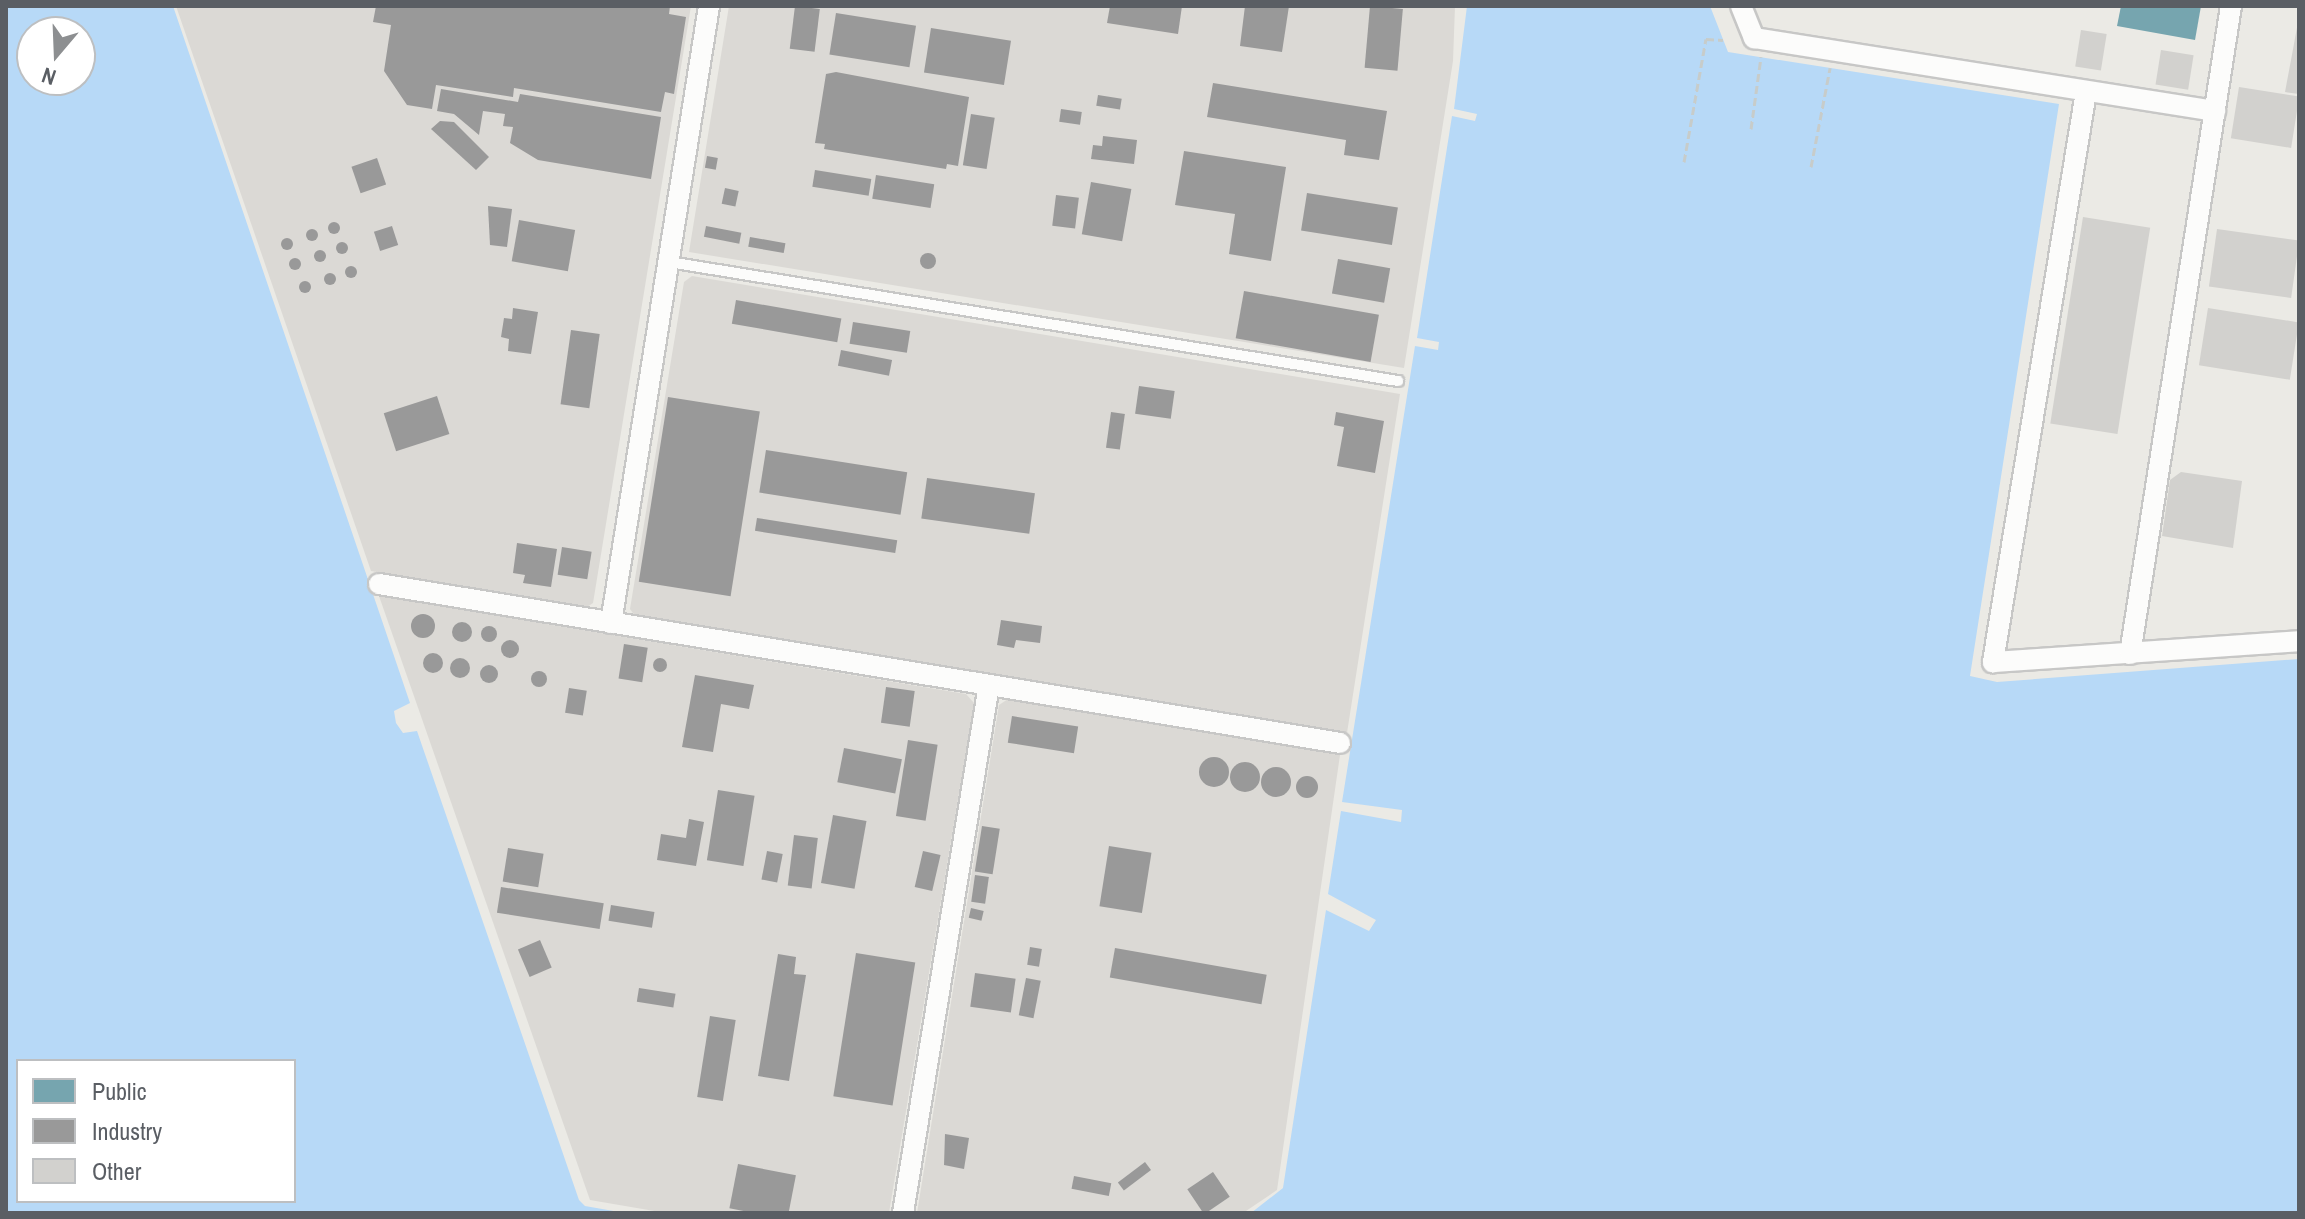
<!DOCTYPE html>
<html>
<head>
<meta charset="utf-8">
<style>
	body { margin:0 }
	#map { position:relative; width:2305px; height:1219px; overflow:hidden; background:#ebeae5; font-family:"Archivo Narrow",sans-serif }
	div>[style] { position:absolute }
	.industrial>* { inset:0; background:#dbd9d5 }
	.water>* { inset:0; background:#b7d9f7 }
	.public>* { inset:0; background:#76a5af }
	.industry>* { inset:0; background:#999; transform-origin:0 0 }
	.round { border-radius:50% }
	.building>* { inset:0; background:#d2d1ce; transform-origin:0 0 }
	.path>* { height:3px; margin-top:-1.5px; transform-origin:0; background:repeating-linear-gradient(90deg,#c7ccca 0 8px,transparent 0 12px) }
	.roads { filter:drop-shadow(2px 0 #c7c7c6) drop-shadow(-2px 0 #c7c7c6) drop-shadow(0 2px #c7c7c6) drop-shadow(0 -2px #c7c7c6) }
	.lane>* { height:10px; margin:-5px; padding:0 5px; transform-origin:5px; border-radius:5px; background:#fcfcfb }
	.street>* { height:20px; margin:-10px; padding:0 10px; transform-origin:10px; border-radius:10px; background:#fcfcfb }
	span { translate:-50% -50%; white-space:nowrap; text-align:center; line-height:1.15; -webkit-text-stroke:8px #fff; paint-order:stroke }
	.frame { position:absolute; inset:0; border:8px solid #5a5e64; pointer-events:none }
	.legend { position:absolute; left:16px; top:1059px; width:280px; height:144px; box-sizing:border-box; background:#fff; border:2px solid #bdbfc1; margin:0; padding:10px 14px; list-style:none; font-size:24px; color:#5a5e64 }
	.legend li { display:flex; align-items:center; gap:16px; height:40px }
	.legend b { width:40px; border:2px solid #bdbfc1 }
	.north { position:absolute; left:16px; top:16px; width:80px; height:80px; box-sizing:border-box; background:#fff; border:2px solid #bdbfc1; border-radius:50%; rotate:199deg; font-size:22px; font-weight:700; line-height:32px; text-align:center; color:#5a5e64 }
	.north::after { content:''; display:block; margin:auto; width:28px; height:36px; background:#8d8f91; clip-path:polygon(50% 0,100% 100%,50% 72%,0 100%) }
</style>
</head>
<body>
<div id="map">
	<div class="industrial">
		<i style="clip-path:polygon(176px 6px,691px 6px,593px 603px,587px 607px,371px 571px)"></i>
		<i style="clip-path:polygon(729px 6px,1455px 6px,1453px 61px,1404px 368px,689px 252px)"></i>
		<i style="clip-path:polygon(692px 276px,1400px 394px,1347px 733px,635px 616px,630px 609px,684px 282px)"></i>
		<i style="clip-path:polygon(379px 596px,966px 694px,974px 703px,889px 1213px,666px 1213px,590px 1200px)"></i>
		<i style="clip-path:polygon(1008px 699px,1340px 755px,1277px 1190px,1243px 1213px,917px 1213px,999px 705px)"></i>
	</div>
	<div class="water">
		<i style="clip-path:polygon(evenodd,6px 6px,173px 6px,410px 703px,394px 711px,396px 723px,403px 733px,417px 731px,579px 1200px,585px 1206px,625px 1213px,6px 1213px,6px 6px,32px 32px,80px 32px,80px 80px,32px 80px,32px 32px,6px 6px,18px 1061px,294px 1061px,294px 1201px,18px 1201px,18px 1061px)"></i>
		<i style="clip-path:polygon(1467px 6px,1710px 6px,1728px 52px,2059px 104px,1970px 676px,1997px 682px,2299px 659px,2299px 1213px,1251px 1213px,1283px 1188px,1326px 910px,1369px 931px,1376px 920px,1328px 894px,1341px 811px,1401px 822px,1402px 810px,1342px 802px,1415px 346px,1438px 350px,1439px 342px,1417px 338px,1452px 116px,1475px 121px,1477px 114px,1454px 109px)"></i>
	</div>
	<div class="public">
		<i style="clip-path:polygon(2121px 6px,2201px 6px,2195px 40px,2117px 26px)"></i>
	</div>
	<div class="industry">
		<i style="clip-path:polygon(376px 6px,670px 6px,669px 14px,686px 17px,674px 94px,665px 92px,661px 112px,514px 88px,513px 97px,436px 85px,432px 109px,407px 105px,384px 71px,391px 25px,373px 22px)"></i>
		<i style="left:795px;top:6px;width:25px;height:43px;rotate:7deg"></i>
		<i style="clip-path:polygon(1110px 6px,1182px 6px,1178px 34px,1107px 23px)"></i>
		<i style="clip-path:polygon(1245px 6px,1289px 6px,1282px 52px,1240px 46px)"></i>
		<i style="left:1370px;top:6px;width:33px;height:62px;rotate:5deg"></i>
		<i style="left:836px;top:13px;width:81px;height:42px;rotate:9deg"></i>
		<i style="left:931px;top:28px;width:81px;height:45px;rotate:9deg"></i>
		<i style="clip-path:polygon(836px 72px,969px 97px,958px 166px,947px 164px,946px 169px,824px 149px,825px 144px,815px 143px,826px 74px)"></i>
		<i style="clip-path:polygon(1213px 83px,1387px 111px,1379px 160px,1344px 155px,1346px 140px,1207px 117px)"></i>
		<i style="clip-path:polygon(441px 89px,518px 102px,520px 94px,661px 117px,651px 179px,538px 160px,510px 143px,513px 127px,503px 126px,505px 114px,483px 111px,479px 135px,454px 114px,437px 111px)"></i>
		<i style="left:1098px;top:95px;width:24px;height:11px;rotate:9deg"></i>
		<i style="left:1061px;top:109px;width:21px;height:13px;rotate:8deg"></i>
		<i style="left:971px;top:114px;width:24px;height:52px;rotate:9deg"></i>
		<i style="clip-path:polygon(440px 121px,454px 122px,489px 157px,476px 170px,431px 129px)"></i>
		<i style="clip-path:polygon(1103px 136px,1137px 140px,1134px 164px,1091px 159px,1093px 145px,1102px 146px)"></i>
		<i style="clip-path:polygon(1184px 151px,1286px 167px,1271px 261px,1229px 254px,1235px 214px,1175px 205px)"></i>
		<i style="left:707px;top:156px;width:11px;height:12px;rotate:10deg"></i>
		<i style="left:377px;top:158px;width:28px;height:27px;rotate:71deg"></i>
		<i style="left:815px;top:170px;width:57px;height:17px;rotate:9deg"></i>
		<i style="left:876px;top:175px;width:59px;height:24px;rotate:9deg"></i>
		<i style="left:1091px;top:182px;width:41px;height:53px;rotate:10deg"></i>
		<i style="left:725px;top:188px;width:14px;height:16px;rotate:12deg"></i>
		<i style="left:1307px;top:193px;width:92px;height:38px;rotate:9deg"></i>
		<i style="left:1056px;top:195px;width:23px;height:31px;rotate:7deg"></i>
		<i style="clip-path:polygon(488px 206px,512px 209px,507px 247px,490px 245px)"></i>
		<i style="left:519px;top:220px;width:57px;height:42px;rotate:10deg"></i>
		<i class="round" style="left:328px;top:222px;width:12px;height:12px"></i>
		<i style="left:392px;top:226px;width:20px;height:19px;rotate:72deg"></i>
		<i style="left:706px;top:226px;width:36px;height:11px;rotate:11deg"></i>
		<i class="round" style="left:306px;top:229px;width:12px;height:12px"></i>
		<i style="left:750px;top:237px;width:36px;height:10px;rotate:10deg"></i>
		<i class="round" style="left:281px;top:238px;width:12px;height:12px"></i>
		<i class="round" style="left:336px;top:242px;width:12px;height:12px"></i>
		<i class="round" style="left:314px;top:250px;width:12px;height:12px"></i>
		<i class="round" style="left:920px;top:253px;width:16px;height:16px"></i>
		<i class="round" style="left:289px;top:258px;width:12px;height:12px"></i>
		<i style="left:1338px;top:259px;width:53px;height:35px;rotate:10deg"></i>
		<i class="round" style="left:345px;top:266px;width:12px;height:12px"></i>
		<i class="round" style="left:324px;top:273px;width:12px;height:12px"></i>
		<i class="round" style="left:299px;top:281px;width:12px;height:12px"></i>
		<i style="left:1244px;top:291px;width:137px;height:48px;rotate:10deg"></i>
		<i style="left:736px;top:300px;width:107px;height:24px;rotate:10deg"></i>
		<i style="clip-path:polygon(513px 308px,538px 312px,531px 354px,508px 351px,509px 339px,501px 337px,504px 318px,512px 319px)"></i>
		<i style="left:853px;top:322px;width:58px;height:22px;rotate:9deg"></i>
		<i style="left:571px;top:330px;width:29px;height:75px;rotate:8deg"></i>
		<i style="left:841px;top:350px;width:52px;height:16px;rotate:11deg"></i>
		<i style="left:1139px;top:386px;width:36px;height:28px;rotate:8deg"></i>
		<i style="left:437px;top:396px;width:40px;height:56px;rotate:72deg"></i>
		<i style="left:668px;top:397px;width:93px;height:187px;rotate:9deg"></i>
		<i style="left:1111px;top:412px;width:14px;height:36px;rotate:8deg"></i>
		<i style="clip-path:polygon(1336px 412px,1384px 421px,1375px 473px,1337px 466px,1344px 427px,1334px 425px)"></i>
		<i style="left:766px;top:450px;width:143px;height:43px;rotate:9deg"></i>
		<i style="left:927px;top:478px;width:109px;height:41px;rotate:8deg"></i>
		<i style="left:757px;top:518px;width:142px;height:13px;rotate:9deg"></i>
		<i style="clip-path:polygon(517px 543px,557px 549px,551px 587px,523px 583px,525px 575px,513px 573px)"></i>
		<i style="left:562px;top:547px;width:30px;height:28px;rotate:9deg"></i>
		<i class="round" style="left:411px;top:614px;width:24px;height:24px"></i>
		<i style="clip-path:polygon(1001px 620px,1042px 626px,1040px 643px,1016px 640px,1014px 648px,997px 645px)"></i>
		<i class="round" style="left:452px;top:622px;width:20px;height:20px"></i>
		<i class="round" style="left:481px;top:626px;width:16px;height:16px"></i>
		<i class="round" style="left:501px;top:640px;width:18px;height:18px"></i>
		<i style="left:624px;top:644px;width:24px;height:35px;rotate:9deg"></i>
		<i class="round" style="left:423px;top:653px;width:20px;height:20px"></i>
		<i class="round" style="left:653px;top:658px;width:14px;height:14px"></i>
		<i class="round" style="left:450px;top:658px;width:20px;height:20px"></i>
		<i class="round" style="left:480px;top:665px;width:18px;height:18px"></i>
		<i class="round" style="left:531px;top:671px;width:16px;height:16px"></i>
		<i style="clip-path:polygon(695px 675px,754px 685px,749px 709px,721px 704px,713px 752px,682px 747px)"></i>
		<i style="left:886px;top:687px;width:29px;height:36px;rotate:8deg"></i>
		<i style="left:569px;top:688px;width:18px;height:25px;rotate:9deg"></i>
		<i style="left:1012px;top:716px;width:67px;height:27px;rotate:9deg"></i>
		<i style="left:908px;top:740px;width:30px;height:77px;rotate:9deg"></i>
		<i style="left:844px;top:748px;width:59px;height:35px;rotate:11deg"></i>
		<i class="round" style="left:1199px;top:757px;width:30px;height:30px"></i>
		<i class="round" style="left:1230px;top:762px;width:30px;height:30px"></i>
		<i class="round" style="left:1261px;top:767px;width:30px;height:30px"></i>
		<i class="round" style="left:1296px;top:776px;width:22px;height:22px"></i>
		<i style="left:718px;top:790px;width:37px;height:71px;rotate:9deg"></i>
		<i style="left:833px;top:815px;width:34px;height:69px;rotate:10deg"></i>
		<i style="clip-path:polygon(689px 819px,704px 822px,696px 866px,657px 860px,661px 834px,686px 838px)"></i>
		<i style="left:982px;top:826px;width:18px;height:46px;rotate:9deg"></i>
		<i style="left:794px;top:835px;width:24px;height:51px;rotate:7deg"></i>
		<i style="left:1109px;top:846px;width:43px;height:61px;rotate:9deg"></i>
		<i style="left:508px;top:848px;width:36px;height:34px;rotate:9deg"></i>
		<i style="left:767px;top:851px;width:16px;height:29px;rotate:11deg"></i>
		<i style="left:923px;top:851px;width:18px;height:37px;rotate:13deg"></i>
		<i style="left:975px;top:875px;width:14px;height:27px;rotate:8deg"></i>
		<i style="left:501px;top:887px;width:104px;height:26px;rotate:9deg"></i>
		<i style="left:611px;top:905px;width:44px;height:16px;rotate:9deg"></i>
		<i style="left:971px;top:908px;width:13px;height:10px;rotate:13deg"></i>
		<i style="left:540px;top:940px;width:30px;height:24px;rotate:67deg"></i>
		<i style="left:1030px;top:947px;width:12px;height:18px;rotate:9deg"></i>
		<i style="left:1115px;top:948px;width:154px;height:30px;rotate:10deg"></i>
		<i style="left:856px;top:953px;width:60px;height:145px;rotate:9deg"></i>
		<i style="clip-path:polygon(778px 954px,796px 957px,794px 974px,806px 975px,789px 1081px,758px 1076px)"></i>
		<i style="left:975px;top:973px;width:41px;height:34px;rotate:8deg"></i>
		<i style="left:1026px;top:978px;width:15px;height:38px;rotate:11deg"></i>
		<i style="left:639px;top:988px;width:37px;height:14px;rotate:9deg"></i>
		<i style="left:710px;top:1016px;width:26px;height:82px;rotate:9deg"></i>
		<i style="clip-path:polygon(945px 1134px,969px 1138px,964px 1169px,944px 1165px)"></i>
		<i style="left:1145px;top:1162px;width:10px;height:34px;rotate:53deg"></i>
		<i style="left:738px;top:1164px;width:59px;height:45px;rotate:11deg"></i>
		<i style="left:1213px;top:1172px;width:30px;height:31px;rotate:56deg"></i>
		<i style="left:1074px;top:1176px;width:38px;height:13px;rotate:11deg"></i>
	</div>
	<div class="building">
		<i style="clip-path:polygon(2299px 17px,2299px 94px,2285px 92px)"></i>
		<i style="left:2081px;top:30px;width:26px;height:37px;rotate:9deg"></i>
		<i style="left:2161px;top:50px;width:33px;height:35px;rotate:9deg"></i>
		<i style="left:2239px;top:87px;width:61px;height:52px;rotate:9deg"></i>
		<i style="left:2083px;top:217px;width:68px;height:209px;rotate:9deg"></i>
		<i style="left:2217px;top:229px;width:83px;height:58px;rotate:8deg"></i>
		<i style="left:2208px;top:308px;width:92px;height:58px;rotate:9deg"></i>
		<i style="clip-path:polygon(2181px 472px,2242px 481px,2233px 548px,2162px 536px,2170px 480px)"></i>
	</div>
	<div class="path">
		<i style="left:1751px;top:129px;width:73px;rotate:-82.1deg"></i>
		<i style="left:1684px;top:162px;width:125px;rotate:-79.9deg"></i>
		<i style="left:1706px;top:39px;width:17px;rotate:3deg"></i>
		<i style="left:1811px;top:167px;width:101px;rotate:-79.1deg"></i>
	</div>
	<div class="roads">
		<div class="lane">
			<i style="left:669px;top:262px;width:739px;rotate:9.27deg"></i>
		</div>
		<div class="street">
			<i style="left:1741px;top:6px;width:35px;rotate:68deg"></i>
			<i style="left:1754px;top:38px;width:467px;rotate:9deg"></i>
			<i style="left:2086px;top:92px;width:578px;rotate:99.27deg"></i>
			<i style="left:1993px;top:662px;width:307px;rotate:-3.9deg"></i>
			<i style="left:379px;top:584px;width:974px;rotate:9.39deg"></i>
			<i style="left:611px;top:623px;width:625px;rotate:-80.97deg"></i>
			<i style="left:2130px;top:654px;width:656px;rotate:-81.14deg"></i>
			<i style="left:903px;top:1213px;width:535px;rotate:-80.75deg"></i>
		</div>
	</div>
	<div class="frame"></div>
	<ul class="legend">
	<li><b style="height:22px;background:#76a5af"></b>Public</li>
	<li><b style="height:22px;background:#999"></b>Industry</li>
	<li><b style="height:22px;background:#d2d1ce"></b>Other</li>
	</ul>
	<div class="north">N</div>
</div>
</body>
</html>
